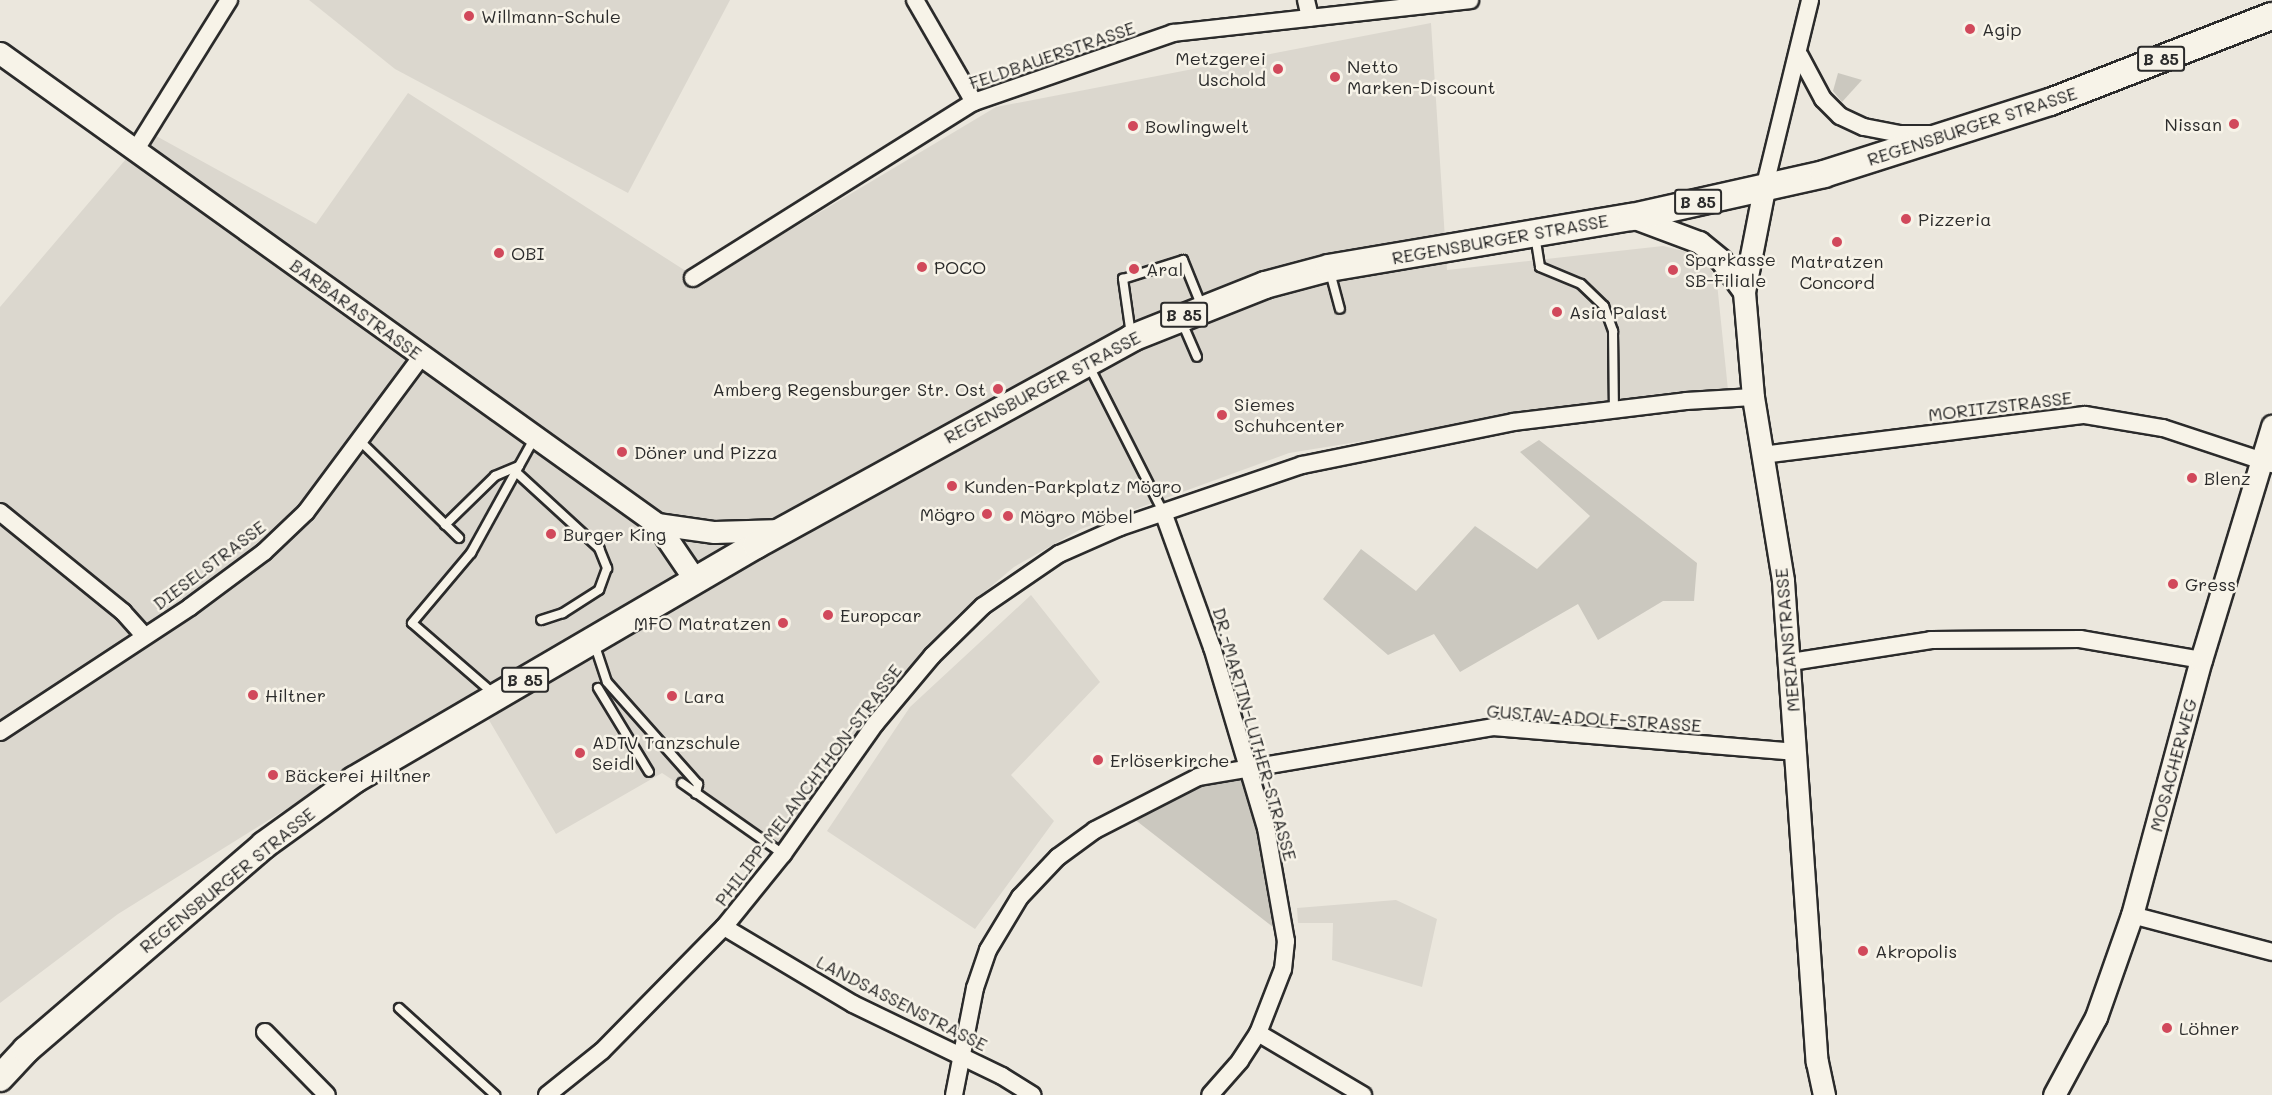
<!DOCTYPE html>
<html>
<head>
<meta charset="utf-8">
<style>
	body { margin:0 }
	#map { position:relative; width:2272px; height:1095px; overflow:hidden; background:#ebe7dd; font-family:Mali,sans-serif }
	div>[style] { position:absolute }
	.built>* { inset:0; background:#dbd7ce }
	.green>* { inset:0; background:#cbc8bf }
	.roads { filter:drop-shadow(2px 0 #2b2b2b) drop-shadow(-2px 0 #2b2b2b) drop-shadow(0 2px #2b2b2b) drop-shadow(0 -2px #2b2b2b) }
	.service>* { height:8px; margin:-4px; padding:0 4px; transform-origin:4px; border-radius:4px; background:#f7f3e8 }
	.minor>* { height:16px; margin:-8px; padding:0 8px; transform-origin:8px; border-radius:8px; background:#f7f3e8 }
	.tertiary>* { height:21px; margin:-10.5px; padding:0 10.5px; transform-origin:10.5px; border-radius:10.5px; background:#f7f3e8 }
	.primary>* { height:26px; margin:-13px; padding:0 13px; transform-origin:13px; border-radius:13px; background:#f7f3e8 }
	.dots>* { width:16px; height:16px; translate:-50% -50%; box-sizing:border-box; border:3px solid #f7f3e8; border-radius:50% }
	span { translate:-50% -50%; white-space:nowrap; text-align:center; line-height:1.15; -webkit-text-stroke:5px #f7f3e8; paint-order:stroke }
	.shield-label span { padding:2px 4px; background:#f7f3e8; border:2px solid; border-radius:4px; -webkit-text-stroke-width:0 }
	.shield-label { font-size:16px; color:#2b2b2b; font-weight:700 }
	.poi-label { font-size:18px; color:#2b2b2b }
	.left { translate:0 -50%; text-align:left }
	.right { translate:-100% -50%; text-align:right }
	.street-label { font-size:18px; color:#2b2b2b }
</style>
</head>
<body>
<div id="map">
	<div class="built">
		<i style="clip-path:polygon(309px 0,730px 0,628px 193px,395px 69px)"></i>
		<i style="clip-path:polygon(1431px 23px,1447px 270px,1663px 246px,1696px 254px,1710px 267px,1717px 283px,1728px 390px,1655px 394px,1289px 453px,1081px 529px,1014px 567px,957px 615px,868px 718px,776px 848px,662px 773px,556px 834px,473px 693px,118px 914px,0 1003px,0 307px,149px 132px,316px 224px,408px 93px,703px 282px,996px 107px)"></i>
		<i style="clip-path:polygon(1031px 595px,1100px 682px,1011px 775px,1054px 821px,975px 929px,827px 831px,910px 707px)"></i>
		<i style="clip-path:polygon(1396px 900px,1437px 919px,1422px 987px,1332px 960px,1333px 923px,1298px 923px,1297px 908px)"></i>
	</div>
	<div class="green">
		<i style="clip-path:polygon(1838px 73px,1862px 80px,1842px 102px,1833px 91px)"></i>
		<i style="clip-path:polygon(1539px 440px,1697px 563px,1694px 601px,1663px 601px,1598px 640px,1578px 604px,1460px 672px,1434px 634px,1388px 655px,1323px 599px,1361px 549px,1416px 591px,1475px 526px,1537px 569px,1590px 516px,1520px 452px)"></i>
		<i style="clip-path:polygon(1246px 771px,1282px 934px,1129px 815px,1201px 779px)"></i>
	</div>
	<div class="roads">
		<div class="service">
			<i style="left:1535px;top:235px;width:32px;rotate:81deg"></i>
			<i style="left:1540px;top:267px;width:44px;rotate:22.5deg"></i>
			<i style="left:1581px;top:284px;width:32px;rotate:44deg"></i>
			<i style="left:1604px;top:306px;width:27px;rotate:70deg"></i>
			<i style="left:1613px;top:331px;width:79px;rotate:89.3deg"></i>
			<i style="left:1330px;top:272px;width:38px;rotate:75deg"></i>
			<i style="left:1181px;top:320px;width:40px;rotate:66.6deg"></i>
			<i style="left:1131px;top:335px;width:57px;rotate:-98.1deg"></i>
			<i style="left:1123px;top:279px;width:63px;rotate:-17.6deg"></i>
			<i style="left:1183px;top:260px;width:51px;rotate:68deg"></i>
			<i style="left:1088px;top:364px;width:166px;rotate:63.1deg"></i>
			<i style="left:359px;top:440px;width:140px;rotate:44.4deg"></i>
			<i style="left:516px;top:472px;width:113px;rotate:42.5deg"></i>
			<i style="left:599px;top:548px;width:22px;rotate:68deg"></i>
			<i style="left:607px;top:568px;width:23px;rotate:110deg"></i>
			<i style="left:599px;top:590px;width:43px;rotate:147.4deg"></i>
			<i style="left:563px;top:613px;width:23px;rotate:162deg"></i>
			<i style="left:445px;top:525px;width:70px;rotate:-44.4deg"></i>
			<i style="left:495px;top:476px;width:26px;rotate:-23deg"></i>
			<i style="left:594px;top:643px;width:41px;rotate:71.6deg"></i>
			<i style="left:607px;top:682px;width:137px;rotate:48.3deg"></i>
			<i style="left:698px;top:784px;width:10px;rotate:101deg"></i>
			<i style="left:598px;top:688px;width:98px;rotate:58.7deg"></i>
			<i style="left:494px;top:694px;width:108px;rotate:-139.1deg"></i>
			<i style="left:412px;top:623px;width:92px;rotate:-49.9deg"></i>
			<i style="left:471px;top:553px;width:132px;rotate:-61.1deg"></i>
			<i style="left:682px;top:783px;width:123px;rotate:35.1deg"></i>
			<i style="left:399px;top:1008px;width:130px;rotate:42.2deg"></i>
		</div>
		<div class="minor">
			<i style="left:915px;top:0;width:118px;rotate:60deg"></i>
			<i style="left:1306px;top:0;width:18px;rotate:77deg"></i>
			<i style="left:1800px;top:56px;width:49px;rotate:61.9deg"></i>
			<i style="left:1823px;top:99px;width:24px;rotate:45deg"></i>
			<i style="left:1840px;top:116px;width:26px;rotate:25deg"></i>
			<i style="left:1864px;top:127px;width:38px;rotate:11deg"></i>
			<i style="left:1901px;top:134px;width:29px"></i>
			<i style="left:135px;top:151px;width:178px;rotate:-58.1deg"></i>
			<i style="left:1764px;top:189px;width:195px;rotate:-76.3deg"></i>
			<i style="left:693px;top:278px;width:332px;rotate:-32.1deg"></i>
			<i style="left:974px;top:102px;width:211px;rotate:-19.1deg"></i>
			<i style="left:1173px;top:33px;width:299px;rotate:-6.3deg"></i>
			<i style="left:1762px;top:455px;width:325px;rotate:-7.1deg"></i>
			<i style="left:2085px;top:415px;width:79px;rotate:9.5deg"></i>
			<i style="left:2163px;top:428px;width:115px;rotate:18.3deg"></i>
			<i style="left:0;top:512px;width:159px;rotate:39.1deg"></i>
			<i style="left:123px;top:612px;width:31px;rotate:48deg"></i>
			<i style="left:1163px;top:512px;width:144px;rotate:70.1deg"></i>
			<i style="left:1212px;top:647px;width:189px;rotate:73.4deg"></i>
			<i style="left:1266px;top:828px;width:115px;rotate:80deg"></i>
			<i style="left:1286px;top:941px;width:28px;rotate:96deg"></i>
			<i style="left:1283px;top:969px;width:69px;rotate:111.3deg"></i>
			<i style="left:1258px;top:1033px;width:33px;rotate:123deg"></i>
			<i style="left:1240px;top:1061px;width:45px;rotate:131.4deg"></i>
			<i style="left:1791px;top:662px;width:142px;rotate:-8.9deg"></i>
			<i style="left:1931px;top:640px;width:149px;rotate:-0.4deg"></i>
			<i style="left:2080px;top:639px;width:123px;rotate:9.8deg"></i>
			<i style="left:0;top:732px;width:227px;rotate:-33.3deg"></i>
			<i style="left:190px;top:607px;width:92px;rotate:-36.6deg"></i>
			<i style="left:264px;top:552px;width:58px;rotate:-43.6deg"></i>
			<i style="left:306px;top:512px;width:194px;rotate:-53.4deg"></i>
			<i style="left:2132px;top:915px;width:145px;rotate:14.8deg"></i>
			<i style="left:724px;top:927px;width:150px;rotate:30.8deg"></i>
			<i style="left:853px;top:1004px;width:165px;rotate:25.8deg"></i>
			<i style="left:1002px;top:1076px;width:36px;rotate:32deg"></i>
			<i style="left:265px;top:1032px;width:88px;rotate:45.5deg"></i>
			<i style="left:1258px;top:1033px;width:122px;rotate:30.6deg"></i>
			<i style="left:547px;top:1095px;width:70px;rotate:-38.7deg"></i>
			<i style="left:602px;top:1051px;width:174px;rotate:-45.5deg"></i>
			<i style="left:724px;top:927px;width:94px;rotate:-51.1deg"></i>
			<i style="left:783px;top:854px;width:159px;rotate:-54.7deg"></i>
			<i style="left:875px;top:724px;width:89px;rotate:-50deg"></i>
			<i style="left:932px;top:656px;width:71px;rotate:-44.4deg"></i>
			<i style="left:983px;top:606px;width:92px;rotate:-34.4deg"></i>
			<i style="left:1059px;top:554px;width:67px;rotate:-23.9deg"></i>
			<i style="left:1120px;top:527px;width:192px;rotate:-18.8deg"></i>
			<i style="left:1302px;top:465px;width:215px;rotate:-11.5deg"></i>
			<i style="left:1513px;top:422px;width:174px;rotate:-6.9deg"></i>
			<i style="left:1686px;top:401px;width:67px;rotate:-3.4deg"></i>
			<i style="left:954px;top:1095px;width:109px;rotate:-78.9deg"></i>
			<i style="left:975px;top:988px;width:40px;rotate:-71.1deg"></i>
			<i style="left:988px;top:950px;width:62px;rotate:-58.9deg"></i>
			<i style="left:1020px;top:897px;width:55px;rotate:-46.5deg"></i>
			<i style="left:1058px;top:857px;width:46px;rotate:-36.1deg"></i>
			<i style="left:1095px;top:830px;width:116px;rotate:-27.2deg"></i>
			<i style="left:1198px;top:777px;width:299px;rotate:-9.6deg"></i>
			<i style="left:1493px;top:727px;width:305px;rotate:4.7deg"></i>
		</div>
		<div class="tertiary">
			<i style="left:0;top:53px;width:808px;rotate:35.64deg"></i>
			<i style="left:657px;top:524px;width:68px;rotate:55.8deg"></i>
			<i style="left:1764px;top:189px;width:105px;rotate:101deg"></i>
			<i style="left:1744px;top:292px;width:105px;rotate:85.1deg"></i>
			<i style="left:1753px;top:397px;width:186px;rotate:80.7deg"></i>
			<i style="left:1783px;top:581px;width:482px;rotate:86deg"></i>
			<i style="left:1817px;top:1062px;width:34px;rotate:78deg"></i>
			<i style="left:1632px;top:217px;width:72px;rotate:20.5deg"></i>
			<i style="left:1699px;top:242px;width:28px;rotate:39deg"></i>
			<i style="left:1721px;top:260px;width:39px;rotate:54deg"></i>
			<i style="left:657px;top:524px;width:58px;rotate:8deg"></i>
			<i style="left:714px;top:532px;width:68px;rotate:-1.7deg"></i>
			<i style="left:2054px;top:1095px;width:89px;rotate:-61.7deg"></i>
			<i style="left:2096px;top:1017px;width:108px;rotate:-70.6deg"></i>
			<i style="left:2132px;top:915px;width:264px;rotate:-74.9deg"></i>
			<i style="left:2201px;top:660px;width:245px;rotate:-73.1deg"></i>
		</div>
		<div class="primary">
			<i style="left:0;top:1078px;width:38px;rotate:-47deg"></i>
			<i style="left:26px;top:1050px;width:314px;rotate:-40.7deg"></i>
			<i style="left:264px;top:845px;width:111px;rotate:-35.8deg"></i>
			<i style="left:354px;top:780px;width:466px;rotate:-30.3deg"></i>
			<i style="left:756px;top:545px;width:429px;rotate:-28.8deg"></i>
			<i style="left:1132px;top:338px;width:143px;rotate:-21.7deg"></i>
			<i style="left:1265px;top:285px;width:66px;rotate:-14.9deg"></i>
			<i style="left:1329px;top:268px;width:307px;rotate:-9.6deg"></i>
			<i style="left:1632px;top:217px;width:197px;rotate:-12.6deg"></i>
			<i style="left:1824px;top:174px;width:237px;rotate:-17.7deg"></i>
			<i style="left:2050px;top:102px;width:238px;rotate:-21.2deg"></i>
		</div>
	</div>
	<div class="dots">
		<i style="left:469px;top:16px;background:#d1495b"></i>
		<i style="left:1970px;top:29px;background:#d1495b"></i>
		<i style="left:1278px;top:69px;background:#d1495b"></i>
		<i style="left:1335px;top:77px;background:#d1495b"></i>
		<i style="left:2234px;top:124px;background:#d1495b"></i>
		<i style="left:1133px;top:126px;background:#d1495b"></i>
		<i style="left:1906px;top:219px;background:#d1495b"></i>
		<i style="left:1837px;top:242px;background:#d1495b"></i>
		<i style="left:499px;top:253px;background:#d1495b"></i>
		<i style="left:922px;top:267px;background:#d1495b"></i>
		<i style="left:1134px;top:269px;background:#d1495b"></i>
		<i style="left:1673px;top:270px;background:#d1495b"></i>
		<i style="left:1557px;top:312px;background:#d1495b"></i>
		<i style="left:998px;top:389px;background:#d1495b"></i>
		<i style="left:1222px;top:415px;background:#d1495b"></i>
		<i style="left:622px;top:452px;background:#d1495b"></i>
		<i style="left:2192px;top:478px;background:#d1495b"></i>
		<i style="left:952px;top:486px;background:#d1495b"></i>
		<i style="left:987px;top:514px;background:#d1495b"></i>
		<i style="left:1008px;top:516px;background:#d1495b"></i>
		<i style="left:551px;top:534px;background:#d1495b"></i>
		<i style="left:2173px;top:584px;background:#d1495b"></i>
		<i style="left:828px;top:615px;background:#d1495b"></i>
		<i style="left:783px;top:623px;background:#d1495b"></i>
		<i style="left:253px;top:695px;background:#d1495b"></i>
		<i style="left:672px;top:696px;background:#d1495b"></i>
		<i style="left:580px;top:753px;background:#d1495b"></i>
		<i style="left:1098px;top:760px;background:#d1495b"></i>
		<i style="left:273px;top:775px;background:#d1495b"></i>
		<i style="left:1863px;top:951px;background:#d1495b"></i>
		<i style="left:2167px;top:1028px;background:#d1495b"></i>
	</div>
	<div class="shield-label">
		<span style="left:2161px;top:59px">B 85</span>
		<span style="left:1698px;top:202px">B 85</span>
		<span style="left:1184px;top:315px">B 85</span>
		<span style="left:525px;top:680px">B 85</span>
	</div>
	<div class="poi-label">
		<span class="left" style="left:481px;top:16px">Willmann-Schule</span>
		<span class="left" style="left:1982px;top:29px">Agip</span>
		<span class="right" style="left:1266px;top:69px">Metzgerei<br>Uschold</span>
		<span class="left" style="left:1347px;top:77px">Netto<br>Marken-Discount</span>
		<span class="right" style="left:2222px;top:124px">Nissan</span>
		<span class="left" style="left:1145px;top:126px">Bowlingwelt</span>
		<span class="left" style="left:1918px;top:219px">Pizzeria</span>
		<span class="left" style="left:511px;top:253px">OBI</span>
		<span class="left" style="left:1685px;top:270px">Sparkasse<br>SB-Filiale</span>
		<span style="left:1837px;top:272px">Matratzen<br>Concord</span>
		<span class="left" style="left:934px;top:267px">POCO</span>
		<span class="left" style="left:1146px;top:269px">Aral</span>
		<span class="left" style="left:1569px;top:312px">Asia Palast</span>
		<span class="right" style="left:986px;top:389px">Amberg Regensburger Str. Ost</span>
		<span class="left" style="left:1234px;top:415px">Siemes<br>Schuhcenter</span>
		<span class="left" style="left:634px;top:452px">Döner und Pizza</span>
		<span class="left" style="left:2204px;top:478px">Blenz</span>
		<span class="left" style="left:964px;top:486px">Kunden-Parkplatz Mögro</span>
		<span class="right" style="left:975px;top:514px">Mögro</span>
		<span class="left" style="left:1020px;top:516px">Mögro Möbel</span>
		<span class="left" style="left:563px;top:534px">Burger King</span>
		<span class="left" style="left:2185px;top:584px">Gress</span>
		<span class="left" style="left:840px;top:615px">Europcar</span>
		<span class="right" style="left:771px;top:623px">MFO Matratzen</span>
		<span class="left" style="left:265px;top:695px">Hiltner</span>
		<span class="left" style="left:684px;top:696px">Lara</span>
		<span class="left" style="left:592px;top:753px">ADTV Tanzschule<br>Seidl</span>
		<span class="left" style="left:1110px;top:760px">Erlöserkirche</span>
		<span class="left" style="left:285px;top:775px">Bäckerei Hiltner</span>
		<span class="left" style="left:1875px;top:951px">Akropolis</span>
		<span class="left" style="left:2179px;top:1028px">Löhner</span>
	</div>
	<div class="street-label">
		<span style="left:1052px;top:55px;rotate:-19deg">FELDBAUERSTRASSE</span>
		<span style="left:1972px;top:126px;rotate:-18deg">REGENSBURGER STRASSE</span>
		<span style="left:1500px;top:239px;rotate:-10deg">REGENSBURGER STRASSE</span>
		<span style="left:356px;top:309px;rotate:36deg">BARBARASTRASSE</span>
		<span style="left:1042px;top:387px;rotate:-28deg">REGENSBURGER STRASSE</span>
		<span style="left:2000px;top:406px;rotate:-7deg">MORITZSTRASSE</span>
		<span style="left:209px;top:565px;rotate:-37deg">DIESELSTRASSE</span>
		<span style="left:1787px;top:640px;rotate:-95deg">MERIANSTRASSE</span>
		<span style="left:1594px;top:718px;rotate:4deg">GUSTAV-ADOLF-STRASSE</span>
		<span style="left:1255px;top:734px;rotate:74deg">DR.-MARTIN-LUTHER-STRASSE</span>
		<span style="left:2173px;top:765px;rotate:-75deg">MOSACHERWEG</span>
		<span style="left:808px;top:785px;rotate:-53deg">PHILIPP-MELANCHTHON-STRASSE</span>
		<span style="left:227px;top:880px;rotate:-39deg">REGENSBURGER STRASSE</span>
		<span style="left:902px;top:1003px;rotate:27deg">LANDSASSENSTRASSE</span>
	</div>
</div>
</body>
</html>
